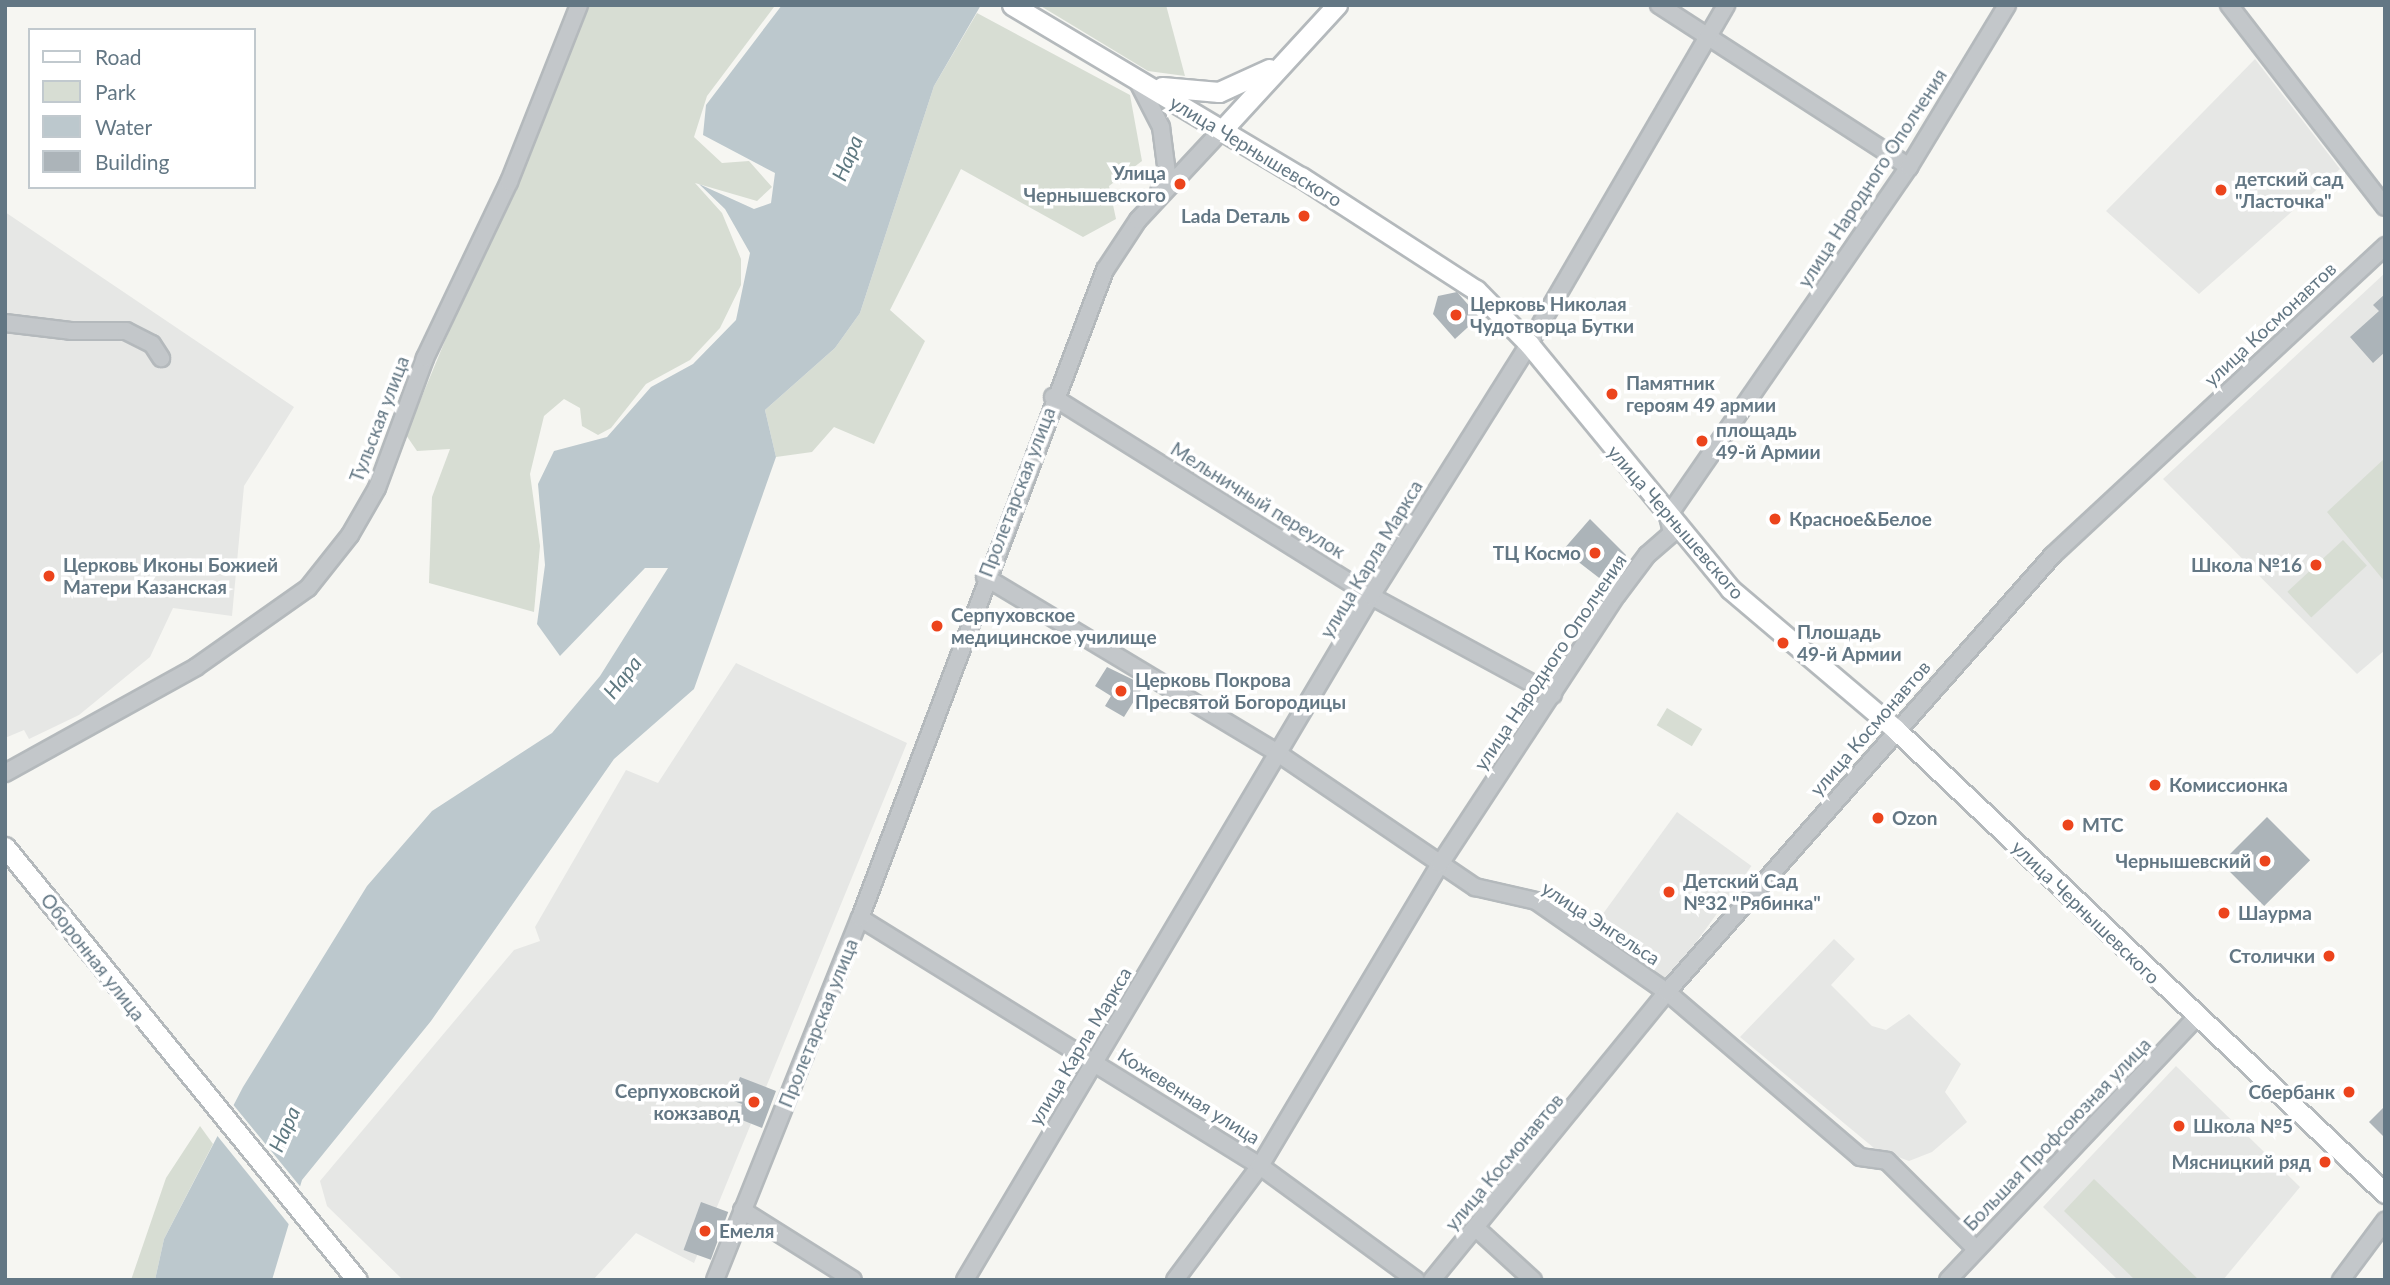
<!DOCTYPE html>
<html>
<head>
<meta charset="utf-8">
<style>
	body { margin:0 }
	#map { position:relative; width:2390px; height:1285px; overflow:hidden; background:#f6f6f2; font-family:Lato,sans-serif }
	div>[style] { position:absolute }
	.built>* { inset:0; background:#e6e7e5; transform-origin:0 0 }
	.green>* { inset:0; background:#d7ddd3; transform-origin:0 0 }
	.water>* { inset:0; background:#bcc8cd }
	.pier>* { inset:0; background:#f6f6f2 }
	.building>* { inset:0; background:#acb4b9; transform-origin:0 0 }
	.roads { filter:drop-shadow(2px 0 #b4b9bc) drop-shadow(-2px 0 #b4b9bc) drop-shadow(0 2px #b4b9bc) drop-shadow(0 -2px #b4b9bc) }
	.minor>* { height:16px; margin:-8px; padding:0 8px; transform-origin:8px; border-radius:8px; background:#c3c7ca }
	.major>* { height:19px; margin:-9.5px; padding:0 9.5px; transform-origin:9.5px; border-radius:9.5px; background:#fff }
	.dots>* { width:19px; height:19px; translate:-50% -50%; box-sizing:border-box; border:4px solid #fff; border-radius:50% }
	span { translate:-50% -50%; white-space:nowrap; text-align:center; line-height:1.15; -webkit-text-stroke:7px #fff; paint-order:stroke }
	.street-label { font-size:19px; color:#637784 }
	.poi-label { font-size:19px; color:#637784; font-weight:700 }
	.right { translate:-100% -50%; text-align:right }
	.left { translate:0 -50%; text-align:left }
	.water-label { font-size:21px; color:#5f7981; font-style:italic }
	.frame { position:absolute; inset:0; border:7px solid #637784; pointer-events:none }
	.legend { position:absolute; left:28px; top:28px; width:228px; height:161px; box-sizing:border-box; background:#fff; border:2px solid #c1c9ce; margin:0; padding:9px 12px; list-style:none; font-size:21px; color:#637784 }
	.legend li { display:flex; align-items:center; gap:14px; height:35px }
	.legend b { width:35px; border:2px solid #c1c9ce }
</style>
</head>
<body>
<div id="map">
	<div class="built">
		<i style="clip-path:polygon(2255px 59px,2340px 169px,2199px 294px,2106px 211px)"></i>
		<i style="clip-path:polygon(5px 212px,294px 407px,244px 486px,232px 616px,173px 608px,150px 657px,79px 715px,29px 739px,24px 730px,5px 738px)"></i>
		<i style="clip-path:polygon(2385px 273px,2385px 650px,2357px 674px,2163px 479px)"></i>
		<i style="clip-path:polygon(736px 663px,907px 743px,694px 1263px,636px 1233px,593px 1280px,403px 1280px,327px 1206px,320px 1181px,514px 950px,540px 941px,535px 927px,626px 770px,658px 783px)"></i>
		<i style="left:1677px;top:812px;width:92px;height:141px;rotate:36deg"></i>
		<i style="clip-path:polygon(1834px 939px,1855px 959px,1831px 985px,1872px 1026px,1886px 1030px,1909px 1014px,1961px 1064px,1945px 1092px,1967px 1122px,1932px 1152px,1909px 1161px,1874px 1148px,1740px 1037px)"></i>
		<i style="clip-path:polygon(2176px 1066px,2300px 1187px,2223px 1280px,2118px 1280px,2043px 1207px)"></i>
	</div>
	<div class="green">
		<i style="clip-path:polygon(584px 5px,784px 5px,774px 7px,707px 96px,694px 137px,722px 163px,749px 161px,772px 187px,757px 201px,695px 183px,722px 213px,741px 259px,741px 285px,720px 328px,690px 360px,646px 384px,611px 428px,598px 435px,582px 426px,580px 408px,564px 399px,544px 416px,530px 474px,540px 546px,534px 612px,429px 583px,432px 497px,450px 449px,417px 451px,406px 435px)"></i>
		<i style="clip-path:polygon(1039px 5px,1166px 5px,1185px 76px,1148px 71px)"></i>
		<i style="clip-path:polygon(977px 13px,1130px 95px,1142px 161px,1109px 186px,1116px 219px,1083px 237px,961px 169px,890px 310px,925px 341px,874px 444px,834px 427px,812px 452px,776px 457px,765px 410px,835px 348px,860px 313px,934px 86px)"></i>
		<i style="clip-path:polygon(2385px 458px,2385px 582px,2327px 512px)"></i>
		<i style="left:2343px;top:540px;width:35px;height:76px;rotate:47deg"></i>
		<i style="left:1667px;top:708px;width:41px;height:20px;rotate:31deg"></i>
		<i style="clip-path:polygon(200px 1126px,213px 1144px,164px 1239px,155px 1280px,131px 1280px,166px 1178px)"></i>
		<i style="clip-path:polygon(2094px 1179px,2199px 1280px,2135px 1280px,2064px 1211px)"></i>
	</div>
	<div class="water">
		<i style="clip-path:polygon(782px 5px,981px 5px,934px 86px,860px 313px,835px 348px,765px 410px,776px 457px,694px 689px,614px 759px,431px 1021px,302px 1180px,272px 1280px,155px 1280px,164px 1239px,243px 1087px,367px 886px,432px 811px,552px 733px,600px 676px,668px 568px,645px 568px,560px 656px,537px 624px,545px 565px,538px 484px,554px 451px,607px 437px,651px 387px,693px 364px,736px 320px,750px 253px,725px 209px,699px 184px,754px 209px,771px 203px,775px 173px,703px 135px,706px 105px)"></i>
	</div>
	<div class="pier">
		<i style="clip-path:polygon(231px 1102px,303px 1190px,291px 1227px,215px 1133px)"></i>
	</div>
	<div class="building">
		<i style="clip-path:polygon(1457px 292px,1479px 317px,1455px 339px,1433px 314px,1438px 296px)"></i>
		<i style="clip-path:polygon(2385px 294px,2385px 352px,2373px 363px,2350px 337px,2379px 311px,2373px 305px)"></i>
		<i style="clip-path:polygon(1590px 519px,1626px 555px,1607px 584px,1563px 550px)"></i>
		<i style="clip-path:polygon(1107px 667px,1144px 685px,1124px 717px,1105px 706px,1111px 696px,1095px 686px)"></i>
		<i style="left:2267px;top:817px;width:61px;height:65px;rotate:45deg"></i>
		<i style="clip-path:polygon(740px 1077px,776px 1091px,762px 1128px,737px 1118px,742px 1104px,731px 1100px)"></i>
		<i style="clip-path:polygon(2385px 1106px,2385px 1138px,2369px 1122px)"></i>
		<i style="left:701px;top:1202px;width:29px;height:51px;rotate:20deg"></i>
	</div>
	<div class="roads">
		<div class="minor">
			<i style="left:1659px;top:5px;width:298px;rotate:32.9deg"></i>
			<i style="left:2229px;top:5px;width:255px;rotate:52.3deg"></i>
			<i style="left:1137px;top:80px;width:53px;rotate:62.9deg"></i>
			<i style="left:1161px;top:127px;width:46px;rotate:82.6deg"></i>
			<i style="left:1167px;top:173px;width:21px;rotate:113deg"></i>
			<i style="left:5px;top:323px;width:66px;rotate:6.9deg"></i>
			<i style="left:71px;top:331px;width:55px"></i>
			<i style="left:126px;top:331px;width:29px;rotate:27deg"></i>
			<i style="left:152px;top:344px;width:17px;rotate:57deg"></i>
			<i style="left:1053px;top:397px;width:375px;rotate:32deg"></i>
			<i style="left:1371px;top:596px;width:207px;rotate:28.5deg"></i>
			<i style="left:985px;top:577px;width:343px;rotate:31deg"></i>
			<i style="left:1279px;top:754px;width:237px;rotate:34.2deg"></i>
			<i style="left:1475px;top:887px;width:63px;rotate:12.9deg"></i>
			<i style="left:1536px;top:901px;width:160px;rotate:34.8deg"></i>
			<i style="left:1667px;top:992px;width:254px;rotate:40.5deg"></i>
			<i style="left:1860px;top:1157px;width:27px;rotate:8deg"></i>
			<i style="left:1887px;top:1161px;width:125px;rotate:44.7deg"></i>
			<i style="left:5px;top:773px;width:218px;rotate:-29deg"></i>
			<i style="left:196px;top:667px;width:137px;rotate:-35.2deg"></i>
			<i style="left:308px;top:588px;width:68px;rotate:-51.6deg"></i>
			<i style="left:350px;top:535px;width:54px;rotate:-60.1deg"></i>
			<i style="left:377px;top:488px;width:139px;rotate:-69.7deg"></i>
			<i style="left:425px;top:358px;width:195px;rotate:-64.5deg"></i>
			<i style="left:509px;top:182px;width:190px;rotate:-68.4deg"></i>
			<i style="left:860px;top:918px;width:471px;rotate:31.8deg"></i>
			<i style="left:1260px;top:1166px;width:193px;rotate:36.2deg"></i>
			<i style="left:742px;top:1210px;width:131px;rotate:32.2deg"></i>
			<i style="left:1476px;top:1228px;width:77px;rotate:42.4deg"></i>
			<i style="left:715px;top:1280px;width:390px;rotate:-68.2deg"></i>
			<i style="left:860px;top:918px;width:693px;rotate:-69.29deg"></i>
			<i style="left:1105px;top:270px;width:60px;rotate:-56.6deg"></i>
			<i style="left:1138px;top:220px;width:123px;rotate:-47deg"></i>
			<i style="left:965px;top:1280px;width:795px;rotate:-59.31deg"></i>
			<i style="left:1371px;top:596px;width:297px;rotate:-57.9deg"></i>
			<i style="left:1529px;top:344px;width:392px;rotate:-59.8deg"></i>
			<i style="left:1175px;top:1280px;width:142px;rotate:-53.3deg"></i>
			<i style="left:1260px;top:1166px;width:352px;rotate:-59.2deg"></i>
			<i style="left:1440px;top:864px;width:322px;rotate:-56.7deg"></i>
			<i style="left:1617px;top:595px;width:50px;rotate:-53.1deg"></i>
			<i style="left:1647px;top:555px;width:33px;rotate:-41deg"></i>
			<i style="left:1672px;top:533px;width:17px;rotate:-103deg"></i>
			<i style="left:1668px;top:516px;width:424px;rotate:-55.4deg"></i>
			<i style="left:1909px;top:167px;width:189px;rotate:-58.8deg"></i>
			<i style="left:1432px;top:1280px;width:372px;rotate:-50.8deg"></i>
			<i style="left:1667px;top:992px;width:583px;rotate:-48.55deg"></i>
			<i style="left:2053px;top:555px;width:454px;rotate:-42.9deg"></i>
			<i style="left:1948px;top:1280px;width:362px;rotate:-46.6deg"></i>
			<i style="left:2341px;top:1280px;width:74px;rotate:-53.3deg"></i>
		</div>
		<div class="major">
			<i style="left:1012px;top:5px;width:336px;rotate:30.8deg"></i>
			<i style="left:1301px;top:177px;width:208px;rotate:32.9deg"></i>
			<i style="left:1476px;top:290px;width:76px;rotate:45.5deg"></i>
			<i style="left:1529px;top:344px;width:317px;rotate:50.6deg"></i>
			<i style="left:1730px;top:589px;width:216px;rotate:40.3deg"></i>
			<i style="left:1895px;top:729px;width:675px;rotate:43.44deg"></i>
			<i style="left:1162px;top:87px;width:57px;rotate:5deg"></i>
			<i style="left:1219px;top:92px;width:55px;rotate:-24.7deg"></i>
			<i style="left:1222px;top:130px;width:170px;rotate:-47.4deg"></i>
			<i style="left:5px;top:847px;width:558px;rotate:50.89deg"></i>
		</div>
	</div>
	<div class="dots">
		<i style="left:1180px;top:184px;background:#ec441c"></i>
		<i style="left:2221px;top:190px;background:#ec441c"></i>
		<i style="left:1304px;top:216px;background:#ec441c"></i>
		<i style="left:1456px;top:315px;background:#ec441c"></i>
		<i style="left:1612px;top:394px;background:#ec441c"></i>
		<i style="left:1702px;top:441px;background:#ec441c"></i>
		<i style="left:1775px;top:519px;background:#ec441c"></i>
		<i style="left:1595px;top:553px;background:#ec441c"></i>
		<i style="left:2316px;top:565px;background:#ec441c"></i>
		<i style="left:49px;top:576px;background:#ec441c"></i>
		<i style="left:937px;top:626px;background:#ec441c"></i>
		<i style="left:1783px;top:643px;background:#ec441c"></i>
		<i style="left:1121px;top:691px;background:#ec441c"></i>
		<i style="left:2155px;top:785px;background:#ec441c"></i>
		<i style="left:1878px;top:818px;background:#ec441c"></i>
		<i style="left:2068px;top:825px;background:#ec441c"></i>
		<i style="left:2265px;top:861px;background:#ec441c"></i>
		<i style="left:1669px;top:892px;background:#ec441c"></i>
		<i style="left:2224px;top:913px;background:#ec441c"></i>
		<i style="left:2329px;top:956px;background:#ec441c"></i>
		<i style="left:2349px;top:1092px;background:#ec441c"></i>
		<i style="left:754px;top:1102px;background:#ec441c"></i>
		<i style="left:2179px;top:1126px;background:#ec441c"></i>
		<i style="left:2325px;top:1162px;background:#ec441c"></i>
		<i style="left:705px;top:1231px;background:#ec441c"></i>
	</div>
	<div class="street-label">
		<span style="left:1256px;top:151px;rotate:31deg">улица Чернышевского</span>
		<span style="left:1872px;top:178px;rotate:-57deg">улица Народного Ополчения</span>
		<span style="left:2270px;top:324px;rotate:-43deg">улица Космонавтов</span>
		<span style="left:379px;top:419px;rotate:-69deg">Тульская улица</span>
		<span style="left:1017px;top:492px;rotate:-69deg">Пролетарская улица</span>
		<span style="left:1258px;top:500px;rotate:32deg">Мельничный переулок</span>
		<span style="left:1676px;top:522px;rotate:49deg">улица Чернышевского</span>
		<span style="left:1371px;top:559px;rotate:-59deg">улица Карла Маркса</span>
		<span style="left:1550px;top:662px;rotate:-56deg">улица Народного Ополчения</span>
		<span style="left:1870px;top:728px;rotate:-49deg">улица Космонавтов</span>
		<span style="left:2086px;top:912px;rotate:44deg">улица Чернышевского</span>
		<span style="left:1601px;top:923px;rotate:33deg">улица Энгельса</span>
		<span style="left:93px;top:957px;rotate:52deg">Оборонная улица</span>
		<span style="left:818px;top:1023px;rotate:-68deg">Пролетарская улица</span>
		<span style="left:1080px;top:1046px;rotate:-59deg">улица Карла Маркса</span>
		<span style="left:1189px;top:1096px;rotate:32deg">Кожевенная улица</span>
		<span style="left:2057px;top:1134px;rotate:-46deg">Большая Профсоюзная улица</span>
		<span style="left:1504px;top:1162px;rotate:-50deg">улица Космонавтов</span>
	</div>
	<div class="poi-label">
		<span class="right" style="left:1166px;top:184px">Улица<br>Чернышевского</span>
		<span class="left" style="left:2235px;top:190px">детский сад<br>"Ласточка"</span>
		<span class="right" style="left:1290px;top:216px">Lada Dеталь</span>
		<span class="left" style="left:1470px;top:315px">Церковь Николая<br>Чудотворца Бутки</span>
		<span class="left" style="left:1626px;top:394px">Памятник<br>героям 49 армии</span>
		<span class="left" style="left:1716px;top:441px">площадь<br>49-й Армии</span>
		<span class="left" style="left:1789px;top:519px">Красное&amp;Белое</span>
		<span class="right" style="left:1581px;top:553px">ТЦ Космо</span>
		<span class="left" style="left:63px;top:576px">Церковь Иконы Божией<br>Матери Казанская</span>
		<span class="right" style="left:2302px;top:565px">Школа №16</span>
		<span class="left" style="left:951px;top:626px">Серпуховское<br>медицинское училище</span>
		<span class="left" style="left:1797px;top:643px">Площадь<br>49-й Армии</span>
		<span class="left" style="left:1135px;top:691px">Церковь Покрова<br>Пресвятой Богородицы</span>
		<span class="left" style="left:2169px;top:785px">Комиссионка</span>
		<span class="left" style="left:1892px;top:818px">Ozon</span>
		<span class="left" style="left:2082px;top:825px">МТС</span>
		<span class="right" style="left:2251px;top:861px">Чернышевский</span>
		<span class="left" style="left:1683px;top:892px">Детский Сад<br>№32 "Рябинка"</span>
		<span class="left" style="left:2238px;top:913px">Шаурма</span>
		<span class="right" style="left:2315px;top:956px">Столички</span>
		<span class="right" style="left:740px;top:1102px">Серпуховской<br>кожзавод</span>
		<span class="right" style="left:2335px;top:1092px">Сбербанк</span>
		<span class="left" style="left:2193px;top:1126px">Школа №5</span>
		<span class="right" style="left:2311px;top:1162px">Мясницкий ряд</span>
		<span class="left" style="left:719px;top:1231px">Емеля</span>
	</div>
	<div class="water-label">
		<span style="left:847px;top:158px;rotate:-67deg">Нара</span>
		<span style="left:622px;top:677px;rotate:-52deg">Нара</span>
		<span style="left:284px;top:1129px;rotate:-66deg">Нара</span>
	</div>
	<div class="frame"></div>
	<ul class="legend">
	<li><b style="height:9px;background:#fff"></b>Road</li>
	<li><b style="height:19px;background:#d7ddd3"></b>Park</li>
	<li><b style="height:19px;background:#bcc8cd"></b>Water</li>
	<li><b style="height:19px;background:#acb4b9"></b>Building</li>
	</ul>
</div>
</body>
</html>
